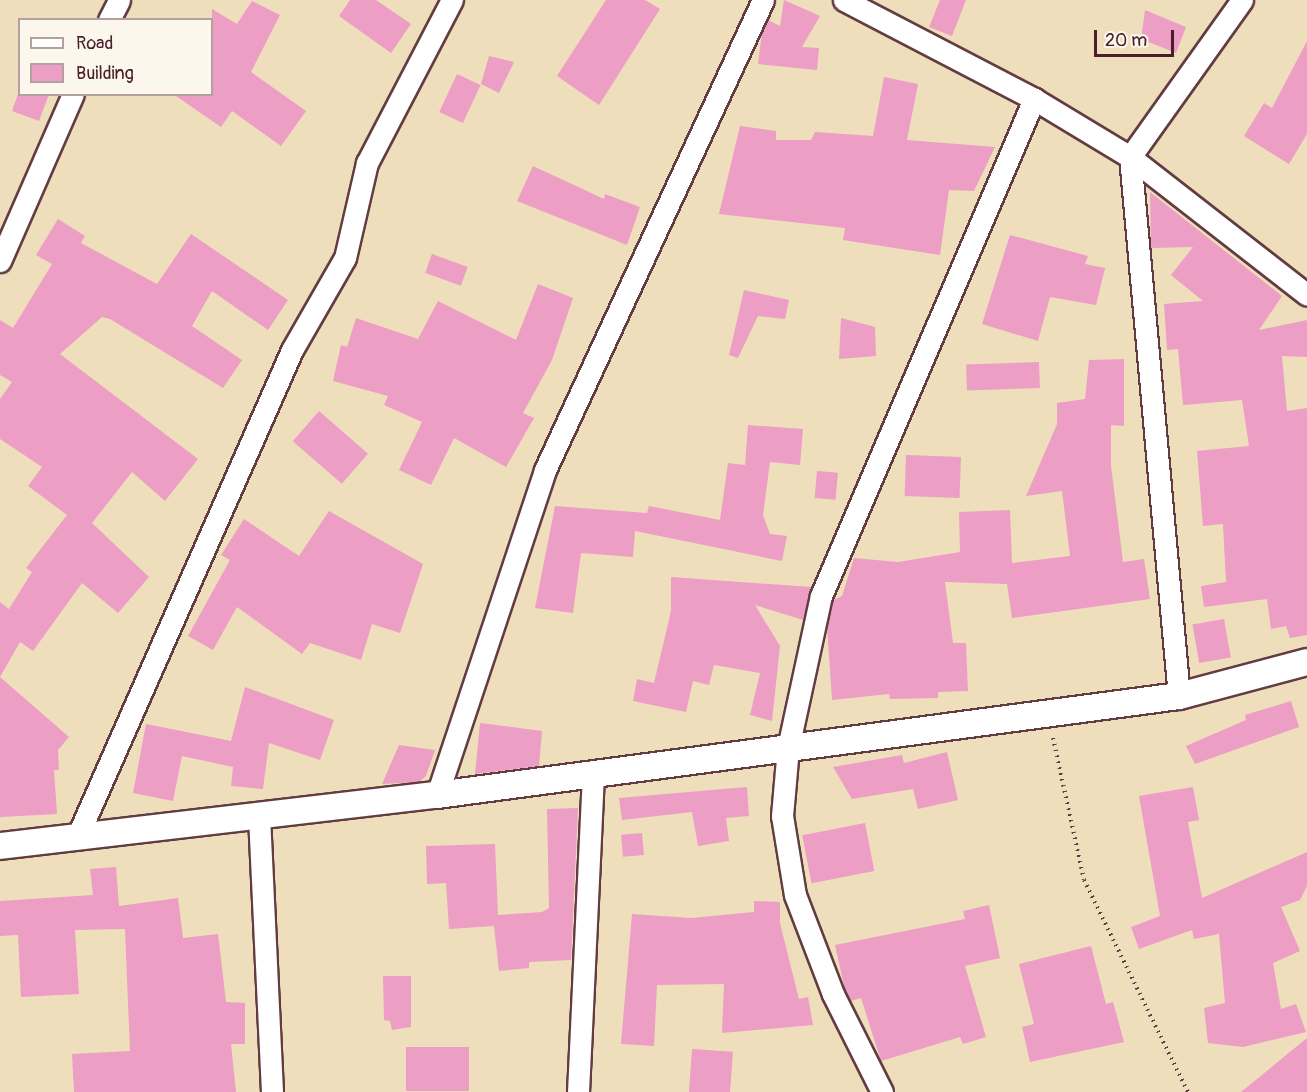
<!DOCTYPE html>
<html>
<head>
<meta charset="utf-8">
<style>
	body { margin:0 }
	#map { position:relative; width:1307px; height:1092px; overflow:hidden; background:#efdebc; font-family:Pangolin,sans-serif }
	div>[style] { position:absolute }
	.building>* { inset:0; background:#ec9ec4; transform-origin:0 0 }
	.path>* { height:4px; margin-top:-2px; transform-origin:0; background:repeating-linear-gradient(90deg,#633c41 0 1.5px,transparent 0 6px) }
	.roads { filter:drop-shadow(2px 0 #633c41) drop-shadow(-2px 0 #633c41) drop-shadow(0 2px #633c41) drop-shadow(0 -2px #633c41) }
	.minor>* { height:21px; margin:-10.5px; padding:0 10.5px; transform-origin:10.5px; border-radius:10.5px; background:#fff }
	.tertiary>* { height:26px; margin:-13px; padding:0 13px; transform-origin:13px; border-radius:13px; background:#fff }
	span { translate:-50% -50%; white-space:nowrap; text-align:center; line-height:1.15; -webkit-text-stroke:4.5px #fbf7ec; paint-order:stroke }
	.legend { position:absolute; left:18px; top:18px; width:195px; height:78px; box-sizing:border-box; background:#fbf7ec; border:2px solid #b4a19f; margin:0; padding:8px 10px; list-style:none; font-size:18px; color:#4a1f2b }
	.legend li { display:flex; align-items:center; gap:12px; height:30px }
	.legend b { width:30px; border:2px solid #b4a19f }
	.scale { position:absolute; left:1094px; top:30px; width:80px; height:27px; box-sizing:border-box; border:3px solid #4a1f2b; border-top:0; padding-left:8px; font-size:18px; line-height:21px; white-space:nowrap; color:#4a1f2b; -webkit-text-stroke:4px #fbf7ec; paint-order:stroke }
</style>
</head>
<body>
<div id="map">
	<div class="building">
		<i style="clip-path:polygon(350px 0,376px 0,411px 24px,391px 53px,339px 16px)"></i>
		<i style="clip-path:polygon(606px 0,645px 0,660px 9px,599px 105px,557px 76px)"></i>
		<i style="clip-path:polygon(784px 0,820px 16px,802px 47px,819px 48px,817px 70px,758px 64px,762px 32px,768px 20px,780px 26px)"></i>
		<i style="clip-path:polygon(940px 0,966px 0,952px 36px,929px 27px)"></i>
		<i style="clip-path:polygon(252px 1px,280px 15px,251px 72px,306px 111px,281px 146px,232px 111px,221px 127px,173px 94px,212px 94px,212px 9px,237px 24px)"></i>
		<i style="clip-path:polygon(1145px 10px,1186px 27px,1176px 53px,1141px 39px)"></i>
		<i style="clip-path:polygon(1307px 41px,1307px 134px,1289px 164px,1244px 136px,1264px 103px,1272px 108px)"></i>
		<i style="clip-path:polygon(489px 56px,514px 62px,499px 93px,481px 84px)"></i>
		<i style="left:457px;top:74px;width:26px;height:42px;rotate:25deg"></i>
		<i style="clip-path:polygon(884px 77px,918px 84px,907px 140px,995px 147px,974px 191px,949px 190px,940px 255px,843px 240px,845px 228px,719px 214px,740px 126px,776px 131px,776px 140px,811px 140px,815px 132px,873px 136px)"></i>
		<i style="clip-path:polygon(18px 94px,49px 94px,39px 121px,12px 111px)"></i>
		<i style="clip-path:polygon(533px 166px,604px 199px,605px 194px,640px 207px,627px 245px,517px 201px)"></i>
		<i style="clip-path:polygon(1150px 192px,1282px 296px,1259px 330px,1307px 320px,1307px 357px,1282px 356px,1287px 411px,1307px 408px,1307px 635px,1290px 638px,1286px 626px,1271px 629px,1267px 599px,1204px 607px,1201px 586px,1226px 582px,1223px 524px,1203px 526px,1197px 451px,1249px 446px,1242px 400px,1183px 405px,1178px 349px,1167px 350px,1164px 304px,1203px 301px,1171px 275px,1193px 247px,1151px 248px)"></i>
		<i style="clip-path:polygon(58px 219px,85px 236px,81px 243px,157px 284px,191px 234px,288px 300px,268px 330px,212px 291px,192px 326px,242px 360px,223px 388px,110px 319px,102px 317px,60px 354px,198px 459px,165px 501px,132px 472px,92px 523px,149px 577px,118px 613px,82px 583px,33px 651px,20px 642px,0 677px,0 602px,9px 609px,32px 572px,26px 568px,67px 515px,28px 486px,42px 467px,0 439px,0 399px,12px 382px,0 375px,0 320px,13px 328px,52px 264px,36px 255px)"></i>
		<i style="clip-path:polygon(1010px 235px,1088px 256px,1085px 264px,1105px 268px,1096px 305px,1050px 297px,1038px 341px,982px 324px)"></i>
		<i style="left:432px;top:254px;width:38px;height:20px;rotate:20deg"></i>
		<i style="clip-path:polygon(538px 284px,573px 298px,552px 360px,523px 413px,534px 418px,506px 467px,454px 438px,431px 485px,399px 470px,422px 422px,384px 405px,388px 396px,333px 381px,341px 345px,347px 347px,356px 318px,418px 339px,438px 301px,516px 340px)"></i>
		<i style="clip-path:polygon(744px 290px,789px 300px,785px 319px,758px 316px,738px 358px,729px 355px)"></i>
		<i style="clip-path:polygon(841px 318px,875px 327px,876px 356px,839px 359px)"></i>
		<i style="clip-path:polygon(1124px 359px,1124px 426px,1111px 425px,1111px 466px,1123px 562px,1144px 559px,1150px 599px,1012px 618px,1007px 584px,945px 582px,953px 643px,966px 643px,968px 691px,938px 692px,938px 698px,890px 699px,889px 694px,832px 700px,827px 627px,833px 600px,842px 596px,854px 558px,898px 562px,960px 552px,959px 512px,1010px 510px,1012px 563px,1070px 556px,1062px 491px,1026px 496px,1057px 424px,1057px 403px,1085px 399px,1089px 360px)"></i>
		<i style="left:1039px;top:362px;width:26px;height:73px;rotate:88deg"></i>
		<i style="left:319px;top:411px;width:65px;height:40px;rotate:41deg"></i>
		<i style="clip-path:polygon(748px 425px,803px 429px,800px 465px,770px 462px,763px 515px,770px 534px,787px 536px,782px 561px,635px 531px,633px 557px,581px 553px,573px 613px,535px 608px,555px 506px,647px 513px,649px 506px,720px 520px,728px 463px,745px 465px)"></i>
		<i style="left:906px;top:455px;width:55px;height:41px;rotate:2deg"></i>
		<i style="left:817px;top:471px;width:21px;height:27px;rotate:5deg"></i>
		<i style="clip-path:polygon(329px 511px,423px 564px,400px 633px,372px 624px,361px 660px,310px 643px,302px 654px,237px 607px,213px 650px,188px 636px,230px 560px,221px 555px,244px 519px,299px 556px)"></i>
		<i style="clip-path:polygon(671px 577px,811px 587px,803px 620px,755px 605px,780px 646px,772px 721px,750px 715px,760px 673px,714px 665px,709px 685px,693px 681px,686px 712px,633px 701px,637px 679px,654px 683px,671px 611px)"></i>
		<i style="left:1224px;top:619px;width:39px;height:32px;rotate:80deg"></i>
		<i style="clip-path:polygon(0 677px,69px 737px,58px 750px,59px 770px,54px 770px,57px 814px,0 817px)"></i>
		<i style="clip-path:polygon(245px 687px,334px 720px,320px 760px,269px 743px,263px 789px,231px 786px,233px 767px,182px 756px,173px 801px,133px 793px,146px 724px,231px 741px)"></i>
		<i style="clip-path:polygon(1291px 701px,1299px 727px,1195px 764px,1186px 746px,1246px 720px,1245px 715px)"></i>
		<i style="clip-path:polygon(480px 723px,542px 731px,539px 766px,475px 774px)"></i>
		<i style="clip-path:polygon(399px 745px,435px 750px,426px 776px,419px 782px,382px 784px)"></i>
		<i style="clip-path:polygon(947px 752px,958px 800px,918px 809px,913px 789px,852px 799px,833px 767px,902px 755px,904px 763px)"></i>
		<i style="clip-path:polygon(747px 787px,749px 816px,726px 818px,729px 841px,698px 846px,692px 812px,622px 820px,619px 798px)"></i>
		<i style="clip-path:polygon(1193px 787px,1199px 820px,1188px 822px,1202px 898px,1307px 852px,1307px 886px,1300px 900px,1281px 907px,1300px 951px,1273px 963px,1281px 1009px,1296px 1004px,1306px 1032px,1243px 1047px,1208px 1043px,1204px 1008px,1225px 1003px,1219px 934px,1194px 939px,1192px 930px,1139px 949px,1131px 927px,1160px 916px,1139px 796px)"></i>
		<i style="clip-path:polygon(578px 808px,571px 960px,529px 962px,529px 968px,499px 971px,494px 926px,449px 929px,446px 883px,427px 884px,426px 846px,495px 844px,498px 915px,542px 912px,549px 908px,547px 809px)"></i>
		<i style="left:865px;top:823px;width:49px;height:64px;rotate:79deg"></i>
		<i style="left:642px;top:833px;width:22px;height:21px;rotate:85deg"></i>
		<i style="clip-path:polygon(116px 867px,119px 906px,178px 898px,183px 938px,218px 934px,226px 1002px,245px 1003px,245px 1044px,231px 1044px,236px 1092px,74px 1092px,72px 1054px,130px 1051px,125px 929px,75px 930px,79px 994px,21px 997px,18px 935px,0 936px,0 901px,93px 895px,90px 869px)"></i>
		<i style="clip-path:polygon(754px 901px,780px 902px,780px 923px,799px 999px,808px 997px,813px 1025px,722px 1033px,724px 984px,657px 985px,654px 1046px,621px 1044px,632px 914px,691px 918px,754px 912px)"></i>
		<i style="clip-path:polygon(989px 905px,1000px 958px,965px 966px,986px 1037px,963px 1044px,960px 1037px,881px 1061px,861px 998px,851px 1001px,845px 990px,835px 945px,965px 919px,963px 911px)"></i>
		<i style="clip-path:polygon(1091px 946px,1106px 1004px,1113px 1002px,1124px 1042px,1030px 1062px,1022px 1027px,1034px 1024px,1019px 964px)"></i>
		<i style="clip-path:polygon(383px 976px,411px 976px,411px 1027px,392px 1030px,390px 1021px,384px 1020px)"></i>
		<i style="clip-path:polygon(1307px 1038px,1307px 1092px,1241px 1092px)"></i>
		<i style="left:469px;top:1047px;width:44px;height:63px;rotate:90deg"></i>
		<i style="left:692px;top:1049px;width:41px;height:43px;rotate:4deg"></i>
	</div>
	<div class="path">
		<i style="left:1053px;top:738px;width:145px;rotate:77.7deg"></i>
		<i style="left:1084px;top:880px;width:236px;rotate:63.9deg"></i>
	</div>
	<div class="roads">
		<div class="minor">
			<i style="left:844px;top:0;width:214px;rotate:27.5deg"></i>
			<i style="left:1034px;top:99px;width:112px;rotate:31.1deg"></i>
			<i style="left:1130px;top:157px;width:224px;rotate:37.9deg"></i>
			<i style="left:109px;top:20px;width:22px;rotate:-63deg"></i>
			<i style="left:0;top:261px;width:182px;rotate:-66.4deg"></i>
			<i style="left:1179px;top:696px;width:541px;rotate:-95.19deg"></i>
			<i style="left:1130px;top:157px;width:193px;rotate:-54.5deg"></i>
			<i style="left:437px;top:795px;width:342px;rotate:-71.6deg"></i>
			<i style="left:545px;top:470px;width:518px;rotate:-65.12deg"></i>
			<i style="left:259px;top:816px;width:276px;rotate:87.3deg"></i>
			<i style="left:78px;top:835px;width:530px;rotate:-66.19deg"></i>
			<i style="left:292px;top:350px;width:106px;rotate:-60.1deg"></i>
			<i style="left:345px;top:258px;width:98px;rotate:-77deg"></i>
			<i style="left:367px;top:163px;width:184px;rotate:-62.5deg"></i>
			<i style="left:578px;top:1092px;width:318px;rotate:-87.3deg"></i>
			<i style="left:882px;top:1092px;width:110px;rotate:-116.6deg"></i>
			<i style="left:833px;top:994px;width:106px;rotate:-111deg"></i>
			<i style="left:795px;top:895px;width:80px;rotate:-99.3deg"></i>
			<i style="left:782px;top:816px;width:68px;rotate:-85deg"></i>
			<i style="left:788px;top:748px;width:156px;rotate:-77.8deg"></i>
			<i style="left:821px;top:596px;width:541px;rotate:-66.8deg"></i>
		</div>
		<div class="tertiary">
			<i style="left:0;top:846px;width:440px;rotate:-6.7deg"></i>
			<i style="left:437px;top:795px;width:749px;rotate:-7.6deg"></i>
			<i style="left:1179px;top:696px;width:132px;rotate:-14.9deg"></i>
		</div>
	</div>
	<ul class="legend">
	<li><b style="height:8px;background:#fff"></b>Road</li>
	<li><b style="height:16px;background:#ec9ec4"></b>Building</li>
	</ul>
	<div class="scale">20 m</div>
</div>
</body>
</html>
